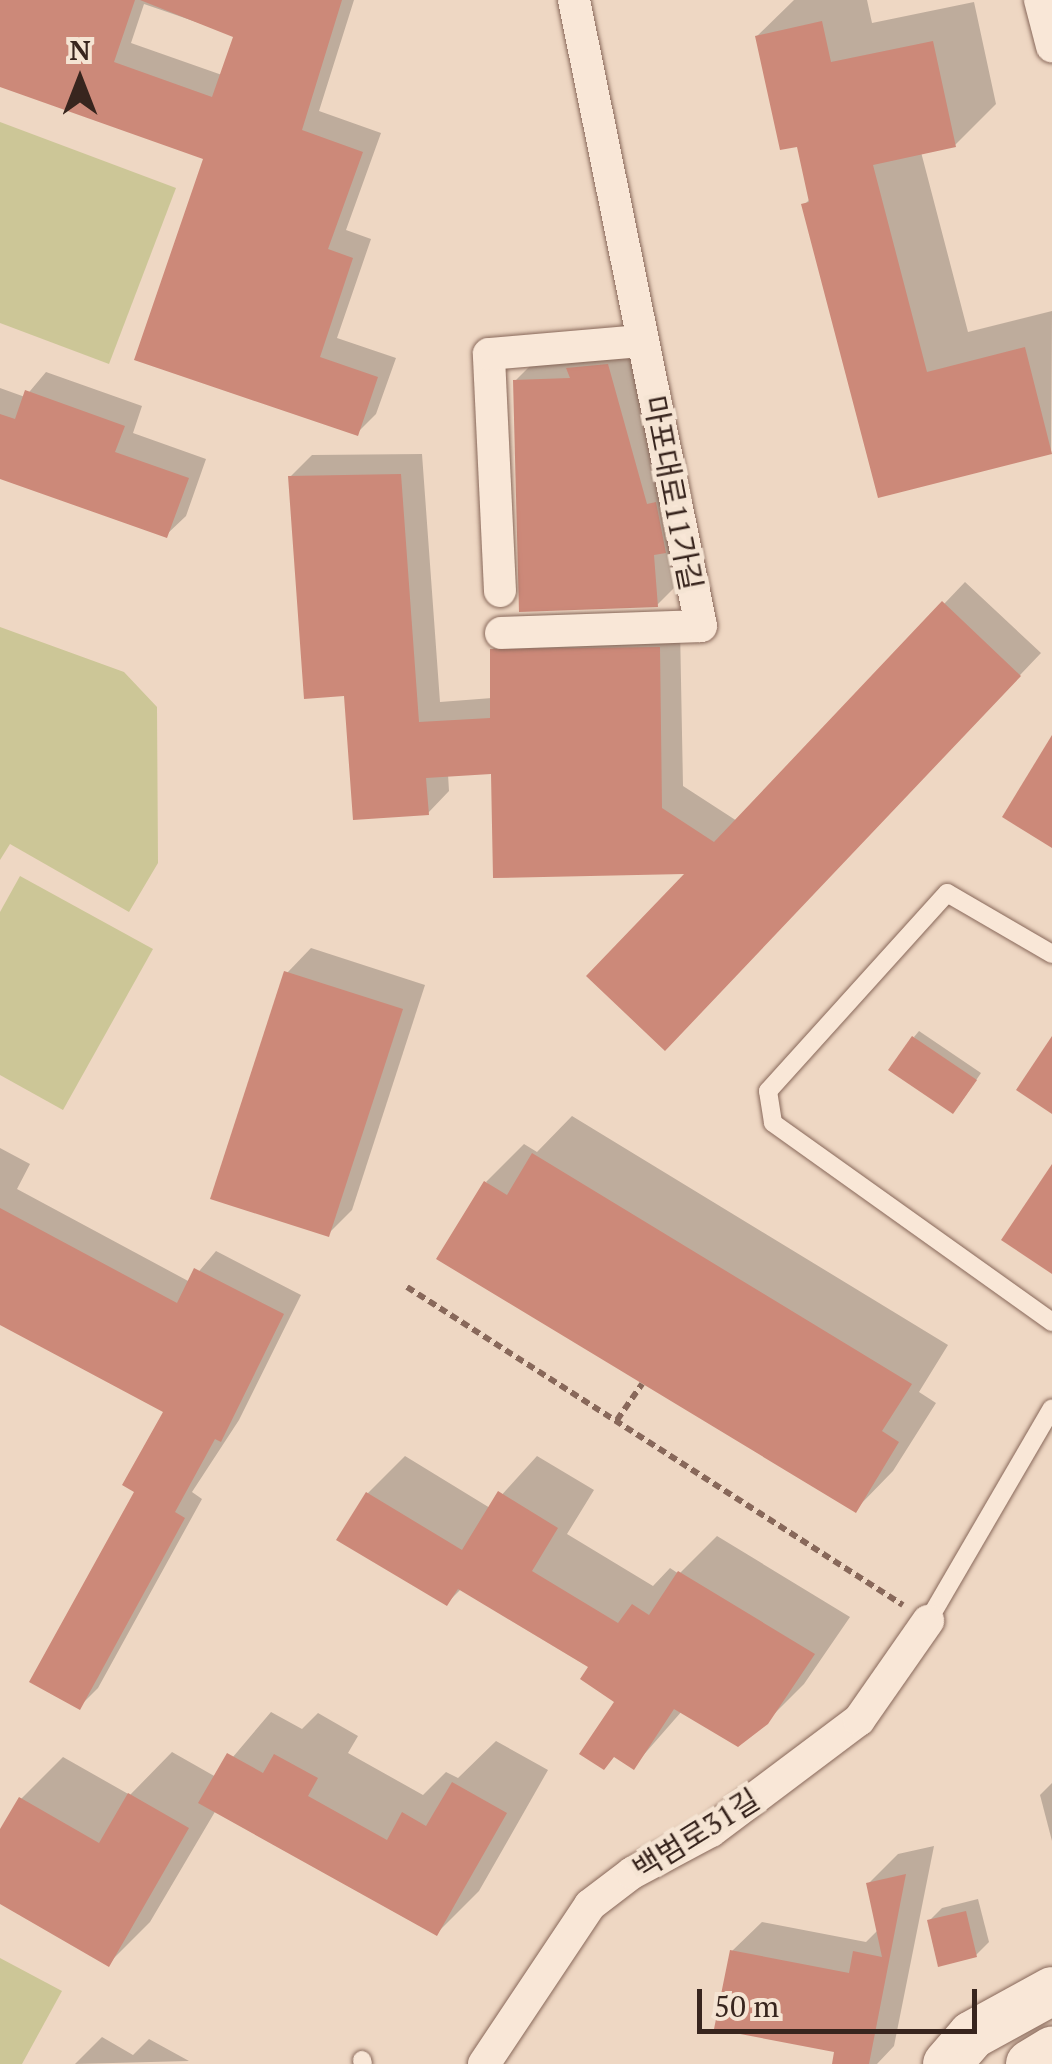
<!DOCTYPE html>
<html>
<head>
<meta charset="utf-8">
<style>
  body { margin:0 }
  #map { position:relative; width:1052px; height:2064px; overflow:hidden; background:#eed7c3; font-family:"PT Serif","Noto Sans KR",serif }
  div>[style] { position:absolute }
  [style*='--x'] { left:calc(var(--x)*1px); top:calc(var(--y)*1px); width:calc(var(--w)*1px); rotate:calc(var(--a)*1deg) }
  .green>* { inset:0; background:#ccc697 }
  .shadow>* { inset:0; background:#0003 }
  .building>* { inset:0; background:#cc8979 }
  .path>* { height:6px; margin-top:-3px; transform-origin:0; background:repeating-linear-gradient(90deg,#88685a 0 8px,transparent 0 13px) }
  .roads { filter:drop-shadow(0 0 2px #88685a) drop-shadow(0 0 2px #88685a) }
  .lane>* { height:18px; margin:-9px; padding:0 9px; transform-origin:9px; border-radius:9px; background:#f9e7d7 }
  .street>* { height:32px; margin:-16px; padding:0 16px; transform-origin:16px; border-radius:16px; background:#f9e7d7 }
  .secondary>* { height:48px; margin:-24px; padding:0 24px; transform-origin:24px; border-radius:24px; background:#f9e7d7 }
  span { translate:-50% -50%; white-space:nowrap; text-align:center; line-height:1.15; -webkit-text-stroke:9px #f5e4d3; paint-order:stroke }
  .street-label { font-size:30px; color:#38251e }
  .north { position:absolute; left:30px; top:30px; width:100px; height:100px; -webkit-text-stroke:8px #f5e4d3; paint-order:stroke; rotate:0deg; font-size:28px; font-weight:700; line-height:40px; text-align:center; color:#38251e }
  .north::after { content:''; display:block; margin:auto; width:35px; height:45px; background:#38251e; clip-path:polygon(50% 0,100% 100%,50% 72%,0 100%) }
  .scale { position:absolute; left:697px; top:1989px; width:280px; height:45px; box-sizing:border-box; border:5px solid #38251e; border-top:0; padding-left:12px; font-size:30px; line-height:35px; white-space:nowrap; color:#38251e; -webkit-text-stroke:8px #f5e4d3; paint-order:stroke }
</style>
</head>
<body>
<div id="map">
  <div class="green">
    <div style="clip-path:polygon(0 122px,176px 188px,109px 364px,0 323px)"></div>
    <div style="clip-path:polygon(0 627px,124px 672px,157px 707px,158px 863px,129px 912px,10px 844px,0 860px)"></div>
    <div style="clip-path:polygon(20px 876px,153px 949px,63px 1110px,0 1075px,0 912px)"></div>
    <div style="clip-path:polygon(0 1958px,62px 1991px,22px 2064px,0 2064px)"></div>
  </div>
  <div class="shadow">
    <div style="clip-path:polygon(evenodd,0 0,354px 0,319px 111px,381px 133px,346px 230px,371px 239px,337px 338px,396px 358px,376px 414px,357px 433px,206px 157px,0 84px,0 0,144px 4px,237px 36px,222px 75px,131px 43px,144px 4px)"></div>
    <div style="clip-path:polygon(794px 0,867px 0,872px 23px,974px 2px,996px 104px,955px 145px,921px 152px,968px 332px,1052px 311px,1051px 452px,880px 495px,804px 205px,810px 199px,799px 144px,757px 36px)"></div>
    <div style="clip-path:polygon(633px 340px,682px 580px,657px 605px,515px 381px,540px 356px)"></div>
    <div style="clip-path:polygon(46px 372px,142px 406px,133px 433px,206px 459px,186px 516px,166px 535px,0 476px,0 388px,25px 397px)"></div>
    <div style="clip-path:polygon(422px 454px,440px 702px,492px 698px,492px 650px,514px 628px,680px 627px,683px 786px,737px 821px,965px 582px,1041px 653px,687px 1026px,690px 871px,493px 772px,448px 774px,449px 791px,428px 813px,346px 694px,290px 477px,312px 455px)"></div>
    <div style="clip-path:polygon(311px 948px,425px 985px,352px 1210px,328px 1234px,287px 973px)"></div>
    <div style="clip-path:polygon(919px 1031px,981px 1073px,959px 1105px,914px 1037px)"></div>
    <div style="clip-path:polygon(572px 1116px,948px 1345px,919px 1392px,936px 1403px,893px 1471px,855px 1510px,486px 1182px,524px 1144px,537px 1152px)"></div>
    <div style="clip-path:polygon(0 1148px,30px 1164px,17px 1189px,190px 1282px,216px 1251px,301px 1295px,239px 1420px,192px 1492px,202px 1499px,98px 1688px,79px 1707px,137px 1490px,167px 1411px,0 1322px)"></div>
    <div style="clip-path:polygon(405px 1456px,490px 1508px,537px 1456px,594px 1490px,567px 1534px,653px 1586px,670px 1568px,679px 1574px,717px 1536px,850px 1617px,804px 1684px,766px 1722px,682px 1711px,633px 1767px,618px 1701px,592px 1666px,462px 1588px,447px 1603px,340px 1539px,368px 1493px)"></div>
    <div style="clip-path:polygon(271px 1712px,302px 1729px,318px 1713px,358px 1736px,348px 1753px,423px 1795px,446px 1772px,458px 1778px,496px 1741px,548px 1770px,479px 1891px,437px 1933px,216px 1810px,150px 1922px,108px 1964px,0 1901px,0 1834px,21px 1799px,63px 1757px,130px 1795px,172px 1752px,216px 1777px)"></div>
    <div style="clip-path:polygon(1052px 1783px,1052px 1841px,1040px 1795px)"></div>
    <div style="clip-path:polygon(934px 1846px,894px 2046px,877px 2064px,834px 2064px,837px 2050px,732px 1951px,762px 1922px,866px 1942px,879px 1929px,869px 1883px,898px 1854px)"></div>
    <div style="clip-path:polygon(978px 1899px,989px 1942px,976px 1955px,929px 1921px,942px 1908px)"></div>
    <div style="clip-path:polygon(102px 2037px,133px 2055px,149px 2039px,189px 2061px,75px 2064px)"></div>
  </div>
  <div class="building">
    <div style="clip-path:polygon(0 0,135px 0,114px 62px,212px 97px,233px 37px,140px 0,342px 0,302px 130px,363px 152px,328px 249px,353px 258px,320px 357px,378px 377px,358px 436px,134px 360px,203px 159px,0 87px)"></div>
    <div style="clip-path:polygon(822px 21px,831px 62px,933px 41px,956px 147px,873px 165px,927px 372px,1025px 347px,1052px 454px,878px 498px,801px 204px,809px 202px,797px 147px,780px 150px,755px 36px)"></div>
    <div style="clip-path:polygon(608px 364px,647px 504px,656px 502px,666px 553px,654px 555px,658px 607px,519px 612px,513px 380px,570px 378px,566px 368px)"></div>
    <div style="clip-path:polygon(25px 390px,125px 426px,115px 452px,189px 478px,167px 538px,0 479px,0 414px,15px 419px)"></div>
    <div style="clip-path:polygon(401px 474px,419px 722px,490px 718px,490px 649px,660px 647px,662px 808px,714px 842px,942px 601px,1021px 676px,665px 1051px,586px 976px,684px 874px,493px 878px,491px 774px,426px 778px,429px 815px,353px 820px,344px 696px,304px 699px,288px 476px)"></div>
    <div style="clip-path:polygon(1052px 735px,1052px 848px,1002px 817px)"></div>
    <div style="clip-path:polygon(284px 971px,403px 1009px,329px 1237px,210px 1199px)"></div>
    <div style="clip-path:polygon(912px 1036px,977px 1080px,953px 1114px,888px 1070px)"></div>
    <div style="clip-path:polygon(1052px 1036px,1052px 1114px,1016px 1090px)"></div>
    <div style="clip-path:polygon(532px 1153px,912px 1384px,882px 1431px,899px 1442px,856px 1513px,436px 1259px,484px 1181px,507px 1195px)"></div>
    <div style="clip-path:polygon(1052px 1164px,1052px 1274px,1001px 1240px)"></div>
    <div style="clip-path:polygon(0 1208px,177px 1303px,194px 1268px,284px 1314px,221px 1442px,215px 1439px,175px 1512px,185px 1518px,80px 1710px,29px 1682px,134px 1492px,122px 1485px,163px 1412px,0 1325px)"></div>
    <div style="clip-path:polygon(498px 1491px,558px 1528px,532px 1571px,618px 1623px,632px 1604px,649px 1615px,678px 1571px,815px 1654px,768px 1724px,738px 1747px,674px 1709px,634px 1770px,614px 1757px,604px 1770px,579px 1754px,614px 1702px,580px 1679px,588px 1667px,458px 1589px,447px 1606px,336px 1540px,366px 1492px,462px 1550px)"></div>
    <div style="clip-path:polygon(227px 1753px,263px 1773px,274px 1754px,318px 1778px,308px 1796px,387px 1840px,402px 1812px,426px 1826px,452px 1782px,507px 1813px,437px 1936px,198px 1803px)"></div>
    <div style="clip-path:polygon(128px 1793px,189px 1828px,109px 1967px,0 1904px,0 1829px,19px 1797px,99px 1843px)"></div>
    <div style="clip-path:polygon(906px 1874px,869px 2064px,832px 2064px,834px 2052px,714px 2029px,730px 1950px,849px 1973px,853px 1951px,882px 1957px,866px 1883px)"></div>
    <div style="clip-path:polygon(966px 1911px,977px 1957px,938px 1967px,927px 1920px)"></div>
  </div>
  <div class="path">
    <div style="--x:407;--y:1287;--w:589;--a:32.67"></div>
    <div style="--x:617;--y:1420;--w:44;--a:-55.2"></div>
  </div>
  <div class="roads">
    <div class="lane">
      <div style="--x:1052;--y:954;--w:121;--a:-149.8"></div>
      <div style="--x:947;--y:893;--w:267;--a:132.1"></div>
      <div style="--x:768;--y:1091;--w:32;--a:81"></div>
      <div style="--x:773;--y:1123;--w:343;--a:35.5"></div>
      <div style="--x:928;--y:1621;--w:246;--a:-59.8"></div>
      <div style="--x:362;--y:2060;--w:4;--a:76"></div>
    </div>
    <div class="street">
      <div style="--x:1040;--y:0;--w:48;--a:75.4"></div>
      <div style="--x:500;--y:591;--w:237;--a:-92.7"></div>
      <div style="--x:489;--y:354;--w:154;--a:-4.9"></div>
      <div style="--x:501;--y:633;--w:200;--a:-2"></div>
      <div style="--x:701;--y:626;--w:639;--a:-101.47"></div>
      <div style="--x:484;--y:2064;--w:191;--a:-56.3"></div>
      <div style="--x:590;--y:1905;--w:53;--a:-37.3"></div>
      <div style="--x:632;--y:1873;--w:89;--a:-28"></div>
      <div style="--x:711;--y:1831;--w:185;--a:-36.9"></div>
      <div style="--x:859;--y:1720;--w:121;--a:-55.1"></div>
    </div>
    <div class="secondary">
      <div style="--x:947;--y:2064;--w:38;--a:-49"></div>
      <div style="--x:972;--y:2035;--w:91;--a:-28.8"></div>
      <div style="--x:1030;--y:2064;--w:26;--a:-31"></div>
    </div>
  </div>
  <div class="street-label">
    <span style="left:673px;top:493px;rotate:79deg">마포대로11가길</span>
    <span style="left:696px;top:1834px;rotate:-32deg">백범로31길</span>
  </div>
  <div class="north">N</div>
  <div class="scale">50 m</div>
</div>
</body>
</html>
